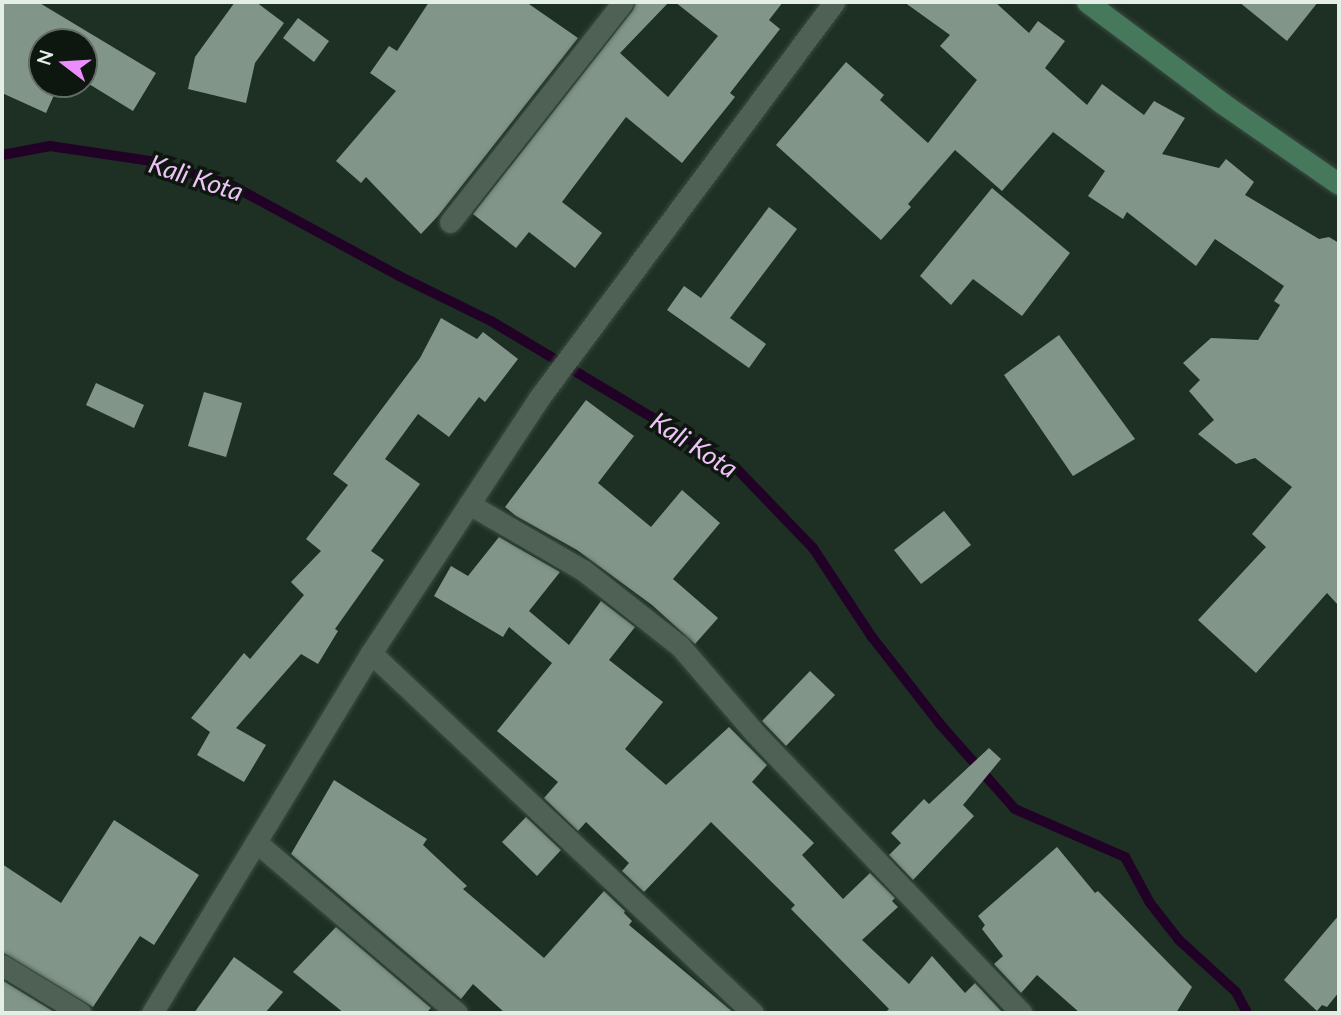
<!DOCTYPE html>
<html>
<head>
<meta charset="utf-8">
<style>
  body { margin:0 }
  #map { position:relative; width:1341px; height:1015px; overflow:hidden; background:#1e3024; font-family:Lato,sans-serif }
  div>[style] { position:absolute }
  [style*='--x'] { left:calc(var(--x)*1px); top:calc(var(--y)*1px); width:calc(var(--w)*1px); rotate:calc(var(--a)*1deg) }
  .stream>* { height:10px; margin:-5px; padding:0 5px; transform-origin:5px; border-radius:5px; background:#210226 }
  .building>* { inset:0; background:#819688 }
  .roads { filter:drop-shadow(0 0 2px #3c4b41) drop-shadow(0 0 2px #3c4b41) }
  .street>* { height:21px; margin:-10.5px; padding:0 10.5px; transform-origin:10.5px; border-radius:10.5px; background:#4e6154 }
  .secondary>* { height:21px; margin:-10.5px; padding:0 10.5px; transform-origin:10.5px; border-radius:10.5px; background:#46785c }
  span { translate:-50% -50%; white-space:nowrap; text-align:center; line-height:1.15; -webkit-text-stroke:7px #0e1610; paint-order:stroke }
  .water-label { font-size:26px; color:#f0c3f8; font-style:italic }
  .frame { position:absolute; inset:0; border:4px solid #e3eee6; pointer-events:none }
  .north { position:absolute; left:28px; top:28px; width:70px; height:70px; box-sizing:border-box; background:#0e1610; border:2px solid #636c66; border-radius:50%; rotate:287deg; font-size:19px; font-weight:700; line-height:28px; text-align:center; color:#e3eee6 }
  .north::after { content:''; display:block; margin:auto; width:24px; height:32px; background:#eb8dfb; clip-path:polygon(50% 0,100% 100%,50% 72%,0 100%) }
</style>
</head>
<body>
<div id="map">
  <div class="stream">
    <div style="--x:2;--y:155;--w:49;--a:-10.6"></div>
    <div style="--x:50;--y:146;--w:101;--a:8.5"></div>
    <div style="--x:150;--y:161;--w:84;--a:16.5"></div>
    <div style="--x:231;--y:185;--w:191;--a:28.4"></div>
    <div style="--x:399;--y:276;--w:102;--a:26.1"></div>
    <div style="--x:491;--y:321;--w:284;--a:30.9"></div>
    <div style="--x:735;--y:467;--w:112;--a:46.1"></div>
    <div style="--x:813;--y:548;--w:107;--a:56.5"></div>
    <div style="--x:872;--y:637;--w:110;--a:52"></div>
    <div style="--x:940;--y:724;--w:113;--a:48.6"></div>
    <div style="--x:1015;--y:809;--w:120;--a:23.6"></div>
    <div style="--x:1125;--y:857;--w:52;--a:61.5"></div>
    <div style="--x:1150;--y:903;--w:47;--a:51.9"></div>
    <div style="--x:1179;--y:940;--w:77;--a:42.4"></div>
    <div style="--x:1236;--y:992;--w:24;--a:62"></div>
  </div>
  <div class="building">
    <div style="clip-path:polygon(2px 2px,38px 2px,156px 73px,133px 111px,84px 81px,84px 42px,42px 42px,42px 84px,59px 84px,46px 113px,2px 93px)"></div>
    <div style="clip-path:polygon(235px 2px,256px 2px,284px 23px,255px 63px,246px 103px,188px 89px,195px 57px)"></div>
    <div style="clip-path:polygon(429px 2px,526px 2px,578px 38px,438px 216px,421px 234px,366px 177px,361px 183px,336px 161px,396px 91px,370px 73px,389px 46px,397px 51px)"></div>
    <div style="clip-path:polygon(636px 2px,669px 2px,620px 53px,668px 97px,718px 36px,675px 2px,783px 2px,769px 20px,780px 29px,730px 93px,735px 97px,682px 163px,626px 117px,562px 202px,602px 233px,575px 268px,529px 232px,516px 248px,473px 214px,633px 10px)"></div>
    <div style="clip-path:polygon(904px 2px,995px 2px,1029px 33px,1038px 21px,1065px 41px,1045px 68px,1087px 105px,1102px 84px,1144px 115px,1154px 101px,1185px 118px,1162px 154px,1219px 168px,1226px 159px,1254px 182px,1245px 195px,1319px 239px,1329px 237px,1339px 243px,1339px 606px,1327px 593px,1256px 673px,1198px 620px,1266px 547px,1252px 534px,1292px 487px,1255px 458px,1236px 464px,1198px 434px,1214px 420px,1189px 391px,1200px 380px,1183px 363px,1211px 338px,1258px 340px,1280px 305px,1274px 301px,1284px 286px,1215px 239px,1196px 266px,1127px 212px,1123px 219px,1088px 196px,1105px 171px,1053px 132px,1002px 191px,955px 150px,908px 204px,911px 207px,881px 240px,776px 145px,846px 62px,884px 95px,880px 100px,928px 143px,977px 80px,940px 46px,950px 35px)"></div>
    <div style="clip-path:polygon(1239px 2px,1318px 2px,1287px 41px)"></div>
    <div style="clip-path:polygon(298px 18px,329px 41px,314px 62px,283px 38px)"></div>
    <div style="clip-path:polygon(992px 188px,1070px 253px,1022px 316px,973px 279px,951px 305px,920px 276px)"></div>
    <div style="clip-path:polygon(769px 207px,797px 229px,730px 318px,766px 344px,749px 368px,667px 310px,684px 286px,701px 298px)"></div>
    <div style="clip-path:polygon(441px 318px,477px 339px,483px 332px,518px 359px,485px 402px,479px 397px,449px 437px,418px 414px,385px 459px,420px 484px,371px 551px,384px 560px,335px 629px,338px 631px,318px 664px,301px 654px,236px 728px,266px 745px,244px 782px,197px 755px,210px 732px,191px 718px,244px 653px,250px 659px,304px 595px,291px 582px,321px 551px,306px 539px,348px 485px,333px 474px,420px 358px)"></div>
    <div style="clip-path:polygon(1059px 335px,1135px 439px,1073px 476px,1004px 375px)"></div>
    <div style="clip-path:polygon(96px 383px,144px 405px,134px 428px,86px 405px)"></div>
    <div style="clip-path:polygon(204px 392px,242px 403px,226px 457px,188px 446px)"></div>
    <div style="clip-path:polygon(586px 400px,634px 436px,598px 483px,651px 527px,682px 490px,720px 523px,673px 579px,718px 618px,695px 644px,652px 605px,577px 550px,516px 516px,505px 507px)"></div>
    <div style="clip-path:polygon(944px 511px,971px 545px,921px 584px,894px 550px)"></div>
    <div style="clip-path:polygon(499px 537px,560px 572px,529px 611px,569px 645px,601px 601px,635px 627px,609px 660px,663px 702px,625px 749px,666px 785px,729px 727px,767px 765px,752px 782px,814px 843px,802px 855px,843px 899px,870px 873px,895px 898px,892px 901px,898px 907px,862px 940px,909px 984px,932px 956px,965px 993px,975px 983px,1003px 1013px,885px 1013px,889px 1009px,791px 909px,795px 905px,711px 822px,644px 892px,622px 871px,629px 863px,586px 822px,578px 831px,544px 798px,558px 782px,497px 731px,552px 663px,509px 627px,503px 637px,434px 596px,451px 566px,468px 576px)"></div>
    <div style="clip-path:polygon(810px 671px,835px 695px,786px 746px,762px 721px)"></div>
    <div style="clip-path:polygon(989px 748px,1001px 759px,963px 805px,974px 816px,913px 880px,889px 855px,901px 843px,891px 833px,924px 799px,929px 804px)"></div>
    <div style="clip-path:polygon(334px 780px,427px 839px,423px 845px,467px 886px,463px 889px,544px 958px,604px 891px,625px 911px,624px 913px,632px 921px,629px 925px,734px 1013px,505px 1013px,473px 984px,461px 999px,291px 854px)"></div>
    <div style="clip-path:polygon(526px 817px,561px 850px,537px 876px,502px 842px)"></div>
    <div style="clip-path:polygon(114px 820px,199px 875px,154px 945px,140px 936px,93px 1007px,2px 952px,2px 864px,61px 903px)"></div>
    <div style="clip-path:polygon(1057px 847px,1095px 893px,1098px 891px,1192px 987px,1176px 1013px,1080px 1013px,1037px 975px,1021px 993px,994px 964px,1003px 956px,982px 929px,985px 925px,978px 916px)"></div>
    <div style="clip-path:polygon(1339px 915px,1339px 992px,1327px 1007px,1322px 1005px,1317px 1011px,1284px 980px)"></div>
    <div style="clip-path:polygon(336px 927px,431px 1008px,426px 1013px,344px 1013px,293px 972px)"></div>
    <div style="clip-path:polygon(234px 957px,283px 992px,265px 1013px,194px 1013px)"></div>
    <div style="clip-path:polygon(2px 980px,56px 1013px,2px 1013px)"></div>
  </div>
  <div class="roads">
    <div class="street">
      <div style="--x:450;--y:222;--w:280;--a:-51.8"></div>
      <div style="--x:469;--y:504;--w:132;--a:30.1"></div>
      <div style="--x:583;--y:570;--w:123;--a:38.1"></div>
      <div style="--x:680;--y:646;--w:113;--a:49.3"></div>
      <div style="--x:754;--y:732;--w:388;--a:46.4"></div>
      <div style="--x:371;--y:653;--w:525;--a:43.3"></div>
      <div style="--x:256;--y:842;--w:264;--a:40.4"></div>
      <div style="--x:2;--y:965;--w:92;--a:31.3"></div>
      <div style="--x:152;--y:1013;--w:421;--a:-58.7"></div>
      <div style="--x:371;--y:653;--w:305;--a:-56.6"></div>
      <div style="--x:539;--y:398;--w:494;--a:-53.3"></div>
    </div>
    <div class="secondary">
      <div style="--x:1087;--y:2;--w:169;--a:36.8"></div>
      <div style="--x:1222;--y:103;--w:142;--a:34.7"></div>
    </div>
  </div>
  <div class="water-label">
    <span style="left:196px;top:178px;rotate:18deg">Kali Kota</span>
    <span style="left:694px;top:445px;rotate:33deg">Kali Kota</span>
  </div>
  <div class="frame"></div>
  <div class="north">N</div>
</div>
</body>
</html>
